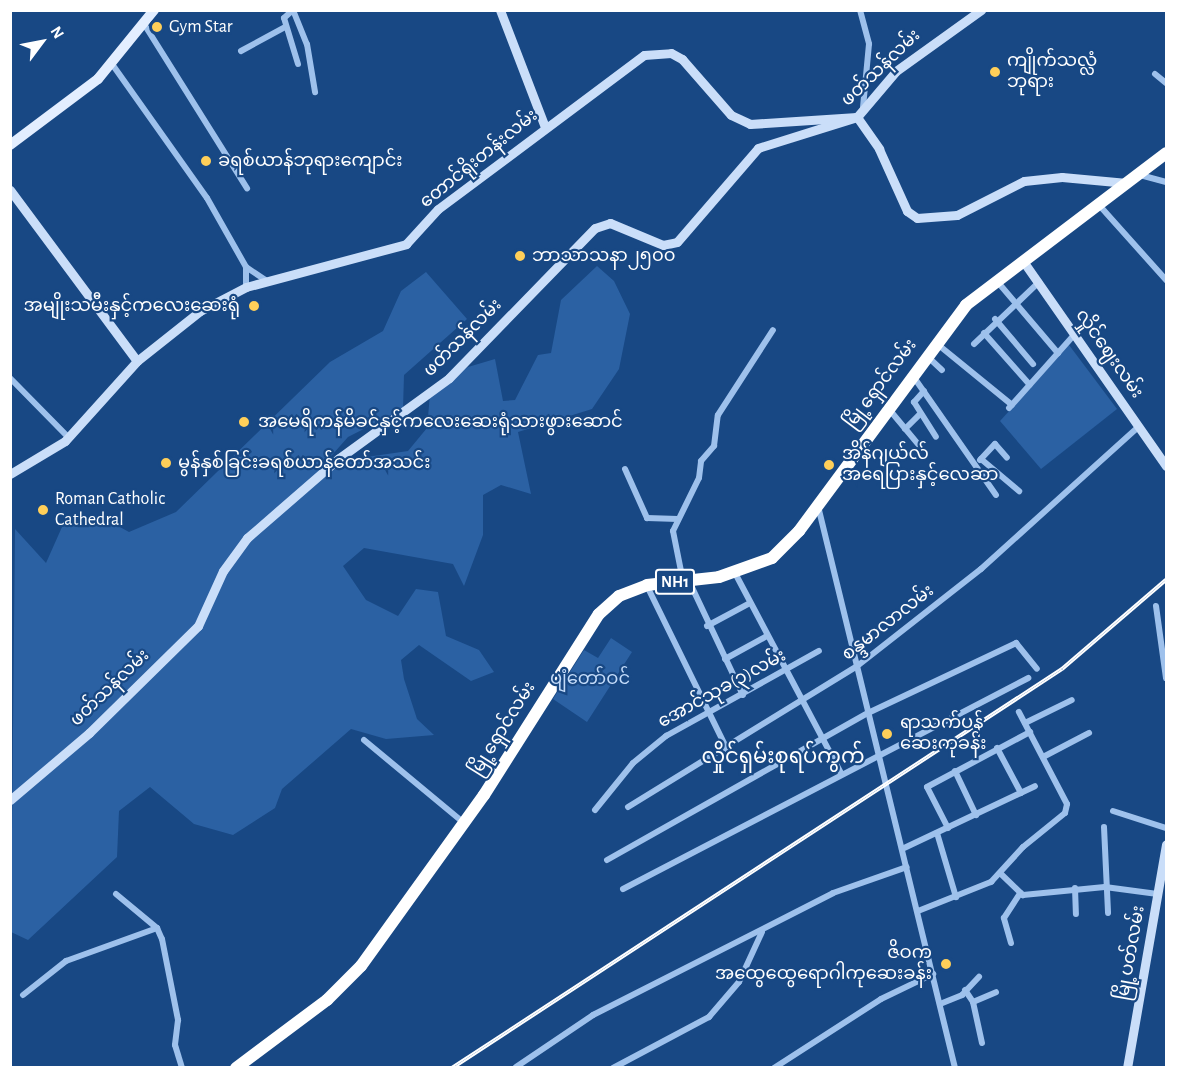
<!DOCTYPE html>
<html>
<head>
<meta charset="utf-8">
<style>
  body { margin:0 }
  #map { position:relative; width:1177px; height:1078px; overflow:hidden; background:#184884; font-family:"Alegreya Sans","Noto Sans Myanmar",sans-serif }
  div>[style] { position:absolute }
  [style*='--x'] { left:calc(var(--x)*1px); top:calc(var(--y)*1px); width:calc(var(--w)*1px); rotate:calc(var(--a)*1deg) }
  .green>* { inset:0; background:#2b61a3 }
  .street>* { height:6px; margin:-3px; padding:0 3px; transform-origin:3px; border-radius:3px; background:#9ec1ec }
  .secondary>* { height:9px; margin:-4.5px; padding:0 4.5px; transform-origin:4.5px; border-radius:4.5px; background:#cadef9 }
  .primary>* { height:10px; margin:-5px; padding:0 5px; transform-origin:5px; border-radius:5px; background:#e3eeff }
  .highway>* { height:12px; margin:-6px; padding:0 6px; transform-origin:6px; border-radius:6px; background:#fff }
  .rail>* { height:4px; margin-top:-2px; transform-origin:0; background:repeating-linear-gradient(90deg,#184884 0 4.5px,#fff 0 9px); box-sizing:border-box; border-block:2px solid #fff }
  .dots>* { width:16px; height:16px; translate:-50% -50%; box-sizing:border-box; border:3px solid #184884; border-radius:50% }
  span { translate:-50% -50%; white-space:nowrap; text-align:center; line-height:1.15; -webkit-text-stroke:4.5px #184884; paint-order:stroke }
  .shield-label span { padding:2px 4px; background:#184884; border:2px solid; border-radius:4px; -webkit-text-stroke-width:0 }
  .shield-label { font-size:16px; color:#fff; font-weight:700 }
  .poi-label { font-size:18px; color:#fff }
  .left { translate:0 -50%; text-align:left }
  .right { translate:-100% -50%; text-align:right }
  .street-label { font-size:18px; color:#fff }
  .park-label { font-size:18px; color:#c3dbf9 }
  .quarter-label { font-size:21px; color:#fff }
  .frame { position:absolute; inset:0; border:12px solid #fff; pointer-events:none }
  .north { position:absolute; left:12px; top:12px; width:60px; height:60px; -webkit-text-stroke:4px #184884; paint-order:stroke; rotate:58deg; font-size:16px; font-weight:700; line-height:24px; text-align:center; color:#fff }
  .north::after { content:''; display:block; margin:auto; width:21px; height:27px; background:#fff; clip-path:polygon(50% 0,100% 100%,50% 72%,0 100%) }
</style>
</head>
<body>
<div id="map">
  <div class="green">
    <div style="clip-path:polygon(597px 266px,614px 281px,630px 314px,619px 369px,592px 409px,518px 432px,531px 494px,501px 485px,483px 495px,483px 535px,464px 586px,453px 564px,364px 548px,343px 566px,366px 600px,398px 616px,416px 589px,438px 592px,446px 636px,479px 650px,494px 672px,471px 681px,419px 645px,401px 660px,404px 679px,417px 719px,434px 735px,386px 739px,351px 729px,282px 789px,275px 808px,233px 835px,194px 824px,150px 787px,119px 811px,117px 857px,28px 940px,11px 932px,15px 529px,46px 563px,62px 527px,98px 515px,129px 532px,176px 512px,330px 362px,383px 331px,401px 291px,426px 272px,467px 319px,404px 375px,403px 409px,348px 437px,325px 463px,408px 451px,427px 428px,430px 394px,468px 367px,495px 359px,503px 401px,515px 400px,538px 355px,551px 353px,561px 300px)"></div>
    <div style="clip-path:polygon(1069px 345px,1117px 409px,1041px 469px,1000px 421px)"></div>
    <div style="clip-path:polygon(611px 638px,632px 652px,587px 722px,553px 699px,584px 650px,598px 658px)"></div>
  </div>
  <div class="street">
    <div style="--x:860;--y:10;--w:35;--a:75"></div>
    <div style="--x:869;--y:44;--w:64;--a:95.4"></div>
    <div style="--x:144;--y:24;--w:194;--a:57.9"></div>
    <div style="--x:241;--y:51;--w:50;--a:-28.6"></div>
    <div style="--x:112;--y:64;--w:164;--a:54.7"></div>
    <div style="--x:207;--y:198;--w:79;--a:60.5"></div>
    <div style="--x:246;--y:267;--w:27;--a:34"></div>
    <div style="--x:298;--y:64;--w:48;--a:-106.9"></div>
    <div style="--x:284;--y:18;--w:12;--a:-42"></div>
    <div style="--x:293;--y:10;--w:37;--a:68"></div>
    <div style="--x:307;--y:44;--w:49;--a:80.5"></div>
    <div style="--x:1155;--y:74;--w:14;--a:39"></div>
    <div style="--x:1140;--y:175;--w:27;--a:15"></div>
    <div style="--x:1099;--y:205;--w:101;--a:48.2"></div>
    <div style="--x:246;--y:267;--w:20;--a:90"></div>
    <div style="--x:996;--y:280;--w:96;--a:49.7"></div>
    <div style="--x:995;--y:319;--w:59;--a:49.8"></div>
    <div style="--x:984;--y:333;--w:69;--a:48.5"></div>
    <div style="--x:936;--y:343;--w:98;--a:39.2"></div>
    <div style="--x:974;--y:344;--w:90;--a:-43.6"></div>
    <div style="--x:928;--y:357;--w:19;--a:43"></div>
    <div style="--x:913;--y:376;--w:145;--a:55.1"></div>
    <div style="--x:10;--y:378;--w:83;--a:45.5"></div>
    <div style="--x:924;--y:391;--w:15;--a:132"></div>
    <div style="--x:914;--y:402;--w:41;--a:57.8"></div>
    <div style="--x:888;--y:408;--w:47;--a:50.2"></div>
    <div style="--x:1009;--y:408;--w:99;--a:-48.3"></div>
    <div style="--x:905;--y:429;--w:20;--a:-45"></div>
    <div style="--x:981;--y:459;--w:50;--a:40.1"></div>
    <div style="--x:980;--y:460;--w:22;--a:-47"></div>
    <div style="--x:995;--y:444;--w:18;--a:49"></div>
    <div style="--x:625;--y:469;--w:54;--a:65.8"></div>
    <div style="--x:647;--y:518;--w:31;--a:2"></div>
    <div style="--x:818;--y:506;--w:578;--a:76.3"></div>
    <div style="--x:735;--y:573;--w:226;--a:62.1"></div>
    <div style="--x:683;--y:581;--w:51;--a:-101.3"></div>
    <div style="--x:673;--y:531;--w:59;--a:-63.9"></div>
    <div style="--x:699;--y:478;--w:17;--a:-83"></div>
    <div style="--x:701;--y:461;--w:20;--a:-49"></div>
    <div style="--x:714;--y:446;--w:31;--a:-83"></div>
    <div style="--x:718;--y:415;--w:101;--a:-57.1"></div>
    <div style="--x:689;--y:581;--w:126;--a:64.7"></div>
    <div style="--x:647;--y:586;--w:182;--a:63.9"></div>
    <div style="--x:1156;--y:606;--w:73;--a:82.1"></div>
    <div style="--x:707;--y:626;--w:49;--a:-28.1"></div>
    <div style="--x:725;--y:659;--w:48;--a:-28.7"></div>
    <div style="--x:1025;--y:723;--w:52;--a:-26.1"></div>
    <div style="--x:364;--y:740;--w:130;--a:39.7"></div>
    <div style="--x:997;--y:748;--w:51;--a:61.9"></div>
    <div style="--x:1043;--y:757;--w:52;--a:-27.6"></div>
    <div style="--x:955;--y:771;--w:49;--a:64.5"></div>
    <div style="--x:628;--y:807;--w:268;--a:-31.6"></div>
    <div style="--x:856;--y:667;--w:159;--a:-38.1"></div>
    <div style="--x:981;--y:569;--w:213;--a:-42.1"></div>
    <div style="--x:595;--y:810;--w:60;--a:-51"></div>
    <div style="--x:633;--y:763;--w:43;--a:-39.3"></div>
    <div style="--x:666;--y:736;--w:175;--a:-29.1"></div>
    <div style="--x:1113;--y:811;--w:56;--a:17.8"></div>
    <div style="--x:1104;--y:827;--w:86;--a:87.3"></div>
    <div style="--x:948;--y:828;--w:46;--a:-117.1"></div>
    <div style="--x:927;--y:787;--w:117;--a:-28.1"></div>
    <div style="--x:937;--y:833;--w:67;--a:73.5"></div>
    <div style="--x:902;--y:849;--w:147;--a:-25.3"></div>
    <div style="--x:607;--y:860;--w:300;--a:-29.4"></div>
    <div style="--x:868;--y:713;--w:164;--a:-25.3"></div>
    <div style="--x:1016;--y:643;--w:33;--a:51"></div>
    <div style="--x:1000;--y:873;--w:32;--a:44"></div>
    <div style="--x:1023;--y:895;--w:82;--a:-5.6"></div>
    <div style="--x:1105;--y:887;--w:53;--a:7.5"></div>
    <div style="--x:1075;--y:888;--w:26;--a:88"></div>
    <div style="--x:623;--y:889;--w:457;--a:-27.5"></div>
    <div style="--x:116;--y:894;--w:53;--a:39.7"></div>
    <div style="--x:157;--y:928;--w:12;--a:66"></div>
    <div style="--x:162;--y:939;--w:83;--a:78.8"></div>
    <div style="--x:178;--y:1020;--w:25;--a:97"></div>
    <div style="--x:175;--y:1045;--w:24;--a:73"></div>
    <div style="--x:918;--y:911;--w:79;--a:-21.7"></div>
    <div style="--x:991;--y:882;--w:47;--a:-47.6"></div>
    <div style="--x:1023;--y:847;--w:54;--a:-39"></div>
    <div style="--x:1065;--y:813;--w:9;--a:-77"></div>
    <div style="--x:1067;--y:804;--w:104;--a:-117.6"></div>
    <div style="--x:1011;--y:943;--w:26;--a:-106"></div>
    <div style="--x:1004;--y:918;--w:30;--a:-57"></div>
    <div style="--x:965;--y:990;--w:14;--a:56"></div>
    <div style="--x:973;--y:1002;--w:25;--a:-23"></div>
    <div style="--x:23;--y:995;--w:55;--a:-38.3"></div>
    <div style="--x:66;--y:961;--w:97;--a:-19.9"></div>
    <div style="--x:973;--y:1002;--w:42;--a:77.6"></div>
    <div style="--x:940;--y:1004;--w:24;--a:-22"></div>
    <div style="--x:962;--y:995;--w:25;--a:-47"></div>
    <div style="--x:516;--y:1067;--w:93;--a:-34"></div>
    <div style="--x:593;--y:1015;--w:269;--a:-26.9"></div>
    <div style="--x:833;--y:893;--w:78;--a:-19.4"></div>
    <div style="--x:613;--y:1068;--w:109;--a:-28"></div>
    <div style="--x:709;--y:1017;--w:46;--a:-49.4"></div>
    <div style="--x:739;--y:982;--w:55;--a:-65.3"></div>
    <div style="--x:774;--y:1068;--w:127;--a:-32.8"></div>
    <div style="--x:881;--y:999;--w:58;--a:-25.7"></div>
  </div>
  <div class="secondary">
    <div style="--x:500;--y:10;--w:125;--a:69"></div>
    <div style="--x:10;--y:190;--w:213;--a:53.4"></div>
    <div style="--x:1023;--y:261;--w:250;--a:55.1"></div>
    <div style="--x:10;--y:474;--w:64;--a:-31"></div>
    <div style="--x:65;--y:441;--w:108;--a:-48"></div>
    <div style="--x:137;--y:361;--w:80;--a:-38.4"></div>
    <div style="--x:200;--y:311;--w:52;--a:-27.6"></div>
    <div style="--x:246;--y:287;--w:166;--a:-15"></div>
    <div style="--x:406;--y:244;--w:47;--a:-47.6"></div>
    <div style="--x:438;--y:209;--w:257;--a:-36.8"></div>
    <div style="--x:644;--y:55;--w:27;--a:-4"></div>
    <div style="--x:671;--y:53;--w:13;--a:29"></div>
    <div style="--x:682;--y:59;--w:74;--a:48.8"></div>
    <div style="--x:731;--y:115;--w:21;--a:25"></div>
    <div style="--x:750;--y:124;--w:107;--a:-3.7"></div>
    <div style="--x:857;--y:117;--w:39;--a:55"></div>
    <div style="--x:879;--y:149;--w:68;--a:65.7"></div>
    <div style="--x:907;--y:211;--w:12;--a:35"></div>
    <div style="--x:917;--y:218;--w:40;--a:-4.3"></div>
    <div style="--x:957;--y:215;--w:75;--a:-26.9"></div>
    <div style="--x:1024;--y:181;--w:38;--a:-6"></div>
    <div style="--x:1062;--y:177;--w:65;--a:5.3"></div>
    <div style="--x:10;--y:800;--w:104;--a:-40.3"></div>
    <div style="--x:89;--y:733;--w:153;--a:-44.5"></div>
    <div style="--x:198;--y:626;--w:60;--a:-65.6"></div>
    <div style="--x:223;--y:571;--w:41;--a:-54"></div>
    <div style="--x:247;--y:538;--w:121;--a:-41"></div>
    <div style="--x:338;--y:459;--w:137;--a:-36.1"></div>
    <div style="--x:449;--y:378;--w:209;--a:-45.8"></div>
    <div style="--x:595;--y:228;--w:16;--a:-18"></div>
    <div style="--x:610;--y:223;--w:57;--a:22.5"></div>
    <div style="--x:663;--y:245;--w:14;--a:-12"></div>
    <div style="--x:677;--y:242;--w:124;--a:-49.2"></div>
    <div style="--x:758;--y:148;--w:104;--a:-17.4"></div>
    <div style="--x:857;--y:117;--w:60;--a:-49.7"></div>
    <div style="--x:896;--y:71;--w:105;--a:-35.7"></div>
    <div style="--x:1127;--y:1068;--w:227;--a:-80.1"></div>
  </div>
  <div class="primary">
    <div style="--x:10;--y:145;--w:110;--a:-36.9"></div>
    <div style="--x:98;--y:79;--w:89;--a:-50.9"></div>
  </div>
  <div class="highway">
    <div style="--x:236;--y:1068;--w:114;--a:-36.8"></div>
    <div style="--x:327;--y:1000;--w:48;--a:-45"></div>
    <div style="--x:361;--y:966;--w:211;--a:-54.3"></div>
    <div style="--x:484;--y:795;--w:214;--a:-57.6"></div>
    <div style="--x:599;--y:614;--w:27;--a:-42"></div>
    <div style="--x:619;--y:596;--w:30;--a:-21"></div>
    <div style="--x:647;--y:585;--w:72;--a:-6.3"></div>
    <div style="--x:719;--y:577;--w:56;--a:-19.7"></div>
    <div style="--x:772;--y:558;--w:38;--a:-45"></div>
    <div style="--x:799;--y:531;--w:281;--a:-53.5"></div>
    <div style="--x:966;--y:305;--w:251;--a:-37.2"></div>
  </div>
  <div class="rail">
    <div style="--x:452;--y:1068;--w:729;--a:-33.19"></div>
    <div style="--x:1062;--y:669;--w:137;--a:-40.6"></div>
  </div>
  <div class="dots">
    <div style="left:157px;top:27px;background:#ffcf59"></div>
    <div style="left:995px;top:72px;background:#ffcf59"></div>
    <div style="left:206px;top:161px;background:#ffcf59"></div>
    <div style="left:520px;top:256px;background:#ffcf59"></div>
    <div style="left:254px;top:306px;background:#ffcf59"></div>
    <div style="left:244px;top:422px;background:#ffcf59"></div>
    <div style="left:166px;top:463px;background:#ffcf59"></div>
    <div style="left:829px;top:465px;background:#ffcf59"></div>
    <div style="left:43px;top:510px;background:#ffcf59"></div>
    <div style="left:887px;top:734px;background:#ffcf59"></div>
    <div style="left:946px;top:964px;background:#ffcf59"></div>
  </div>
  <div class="shield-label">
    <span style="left:675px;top:582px">NH1</span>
  </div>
  <div class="poi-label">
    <span class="left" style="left:169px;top:27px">Gym Star</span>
    <span class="left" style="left:1007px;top:72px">ကျိုက်သလ္လံ<br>ဘုရား</span>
    <span class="left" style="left:218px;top:161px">ခရစ်ယာန်ဘုရားကျောင်း</span>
    <span class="left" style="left:532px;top:256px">ဘာသာသနာ၂၅၀၀</span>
    <span class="right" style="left:240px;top:306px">အမျိုးသမီးနှင့်ကလေးဆေးရုံ</span>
    <span class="left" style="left:258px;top:422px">အမေရိကန်မိခင်နှင့်ကလေးဆေးရုံသားဖွားဆောင်</span>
    <span class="left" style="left:842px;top:465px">အိန်ဂျယ်လ်<br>အရေပြားနှင့်လေဆာ</span>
    <span class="left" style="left:178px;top:463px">မွန်နှစ်ခြင်းခရစ်ယာန်တော်အသင်း</span>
    <span class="left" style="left:55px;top:510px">Roman Catholic<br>Cathedral</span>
    <span class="left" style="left:900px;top:734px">ရာသက်ပန်<br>ဆေးကုခန်း</span>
    <span class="right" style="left:932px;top:964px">ဇိဝက<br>အထွေထွေရောဂါကုဆေးခန်း</span>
  </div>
  <div class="street-label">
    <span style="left:881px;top:68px;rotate:-44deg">ဖတ်သန်လမ်း</span>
    <span style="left:479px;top:159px;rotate:-39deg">တောင်ရိုးတန်းလမ်း</span>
    <span style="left:463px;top:338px;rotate:-45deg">ဖတ်သန်လမ်း</span>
    <span style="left:1109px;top:354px;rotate:55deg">လှိုင်ဈေးလမ်း</span>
    <span style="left:881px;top:384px;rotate:-53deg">မြို့ရှောင်လမ်း</span>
    <span style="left:888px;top:623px;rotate:-38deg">စန္ဒမာလာလမ်း</span>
    <span style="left:110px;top:688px;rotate:-44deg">ဖတ်သန်လမ်း</span>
    <span style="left:722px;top:689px;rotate:-29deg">အောင်သုခ(၃)လမ်း</span>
    <span style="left:503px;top:729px;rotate:-58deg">မြို့ရှောင်လမ်း</span>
    <span style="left:1131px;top:953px;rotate:-80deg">မြို့ပတ်လမ်း</span>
  </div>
  <div class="park-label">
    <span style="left:590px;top:679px">ပျံတော်ဝင်</span>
  </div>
  <div class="quarter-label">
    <span style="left:783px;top:757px">လှိုင်ရှမ်းစုရပ်ကွက်</span>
  </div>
  <div class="frame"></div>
  <div class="north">N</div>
</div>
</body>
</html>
